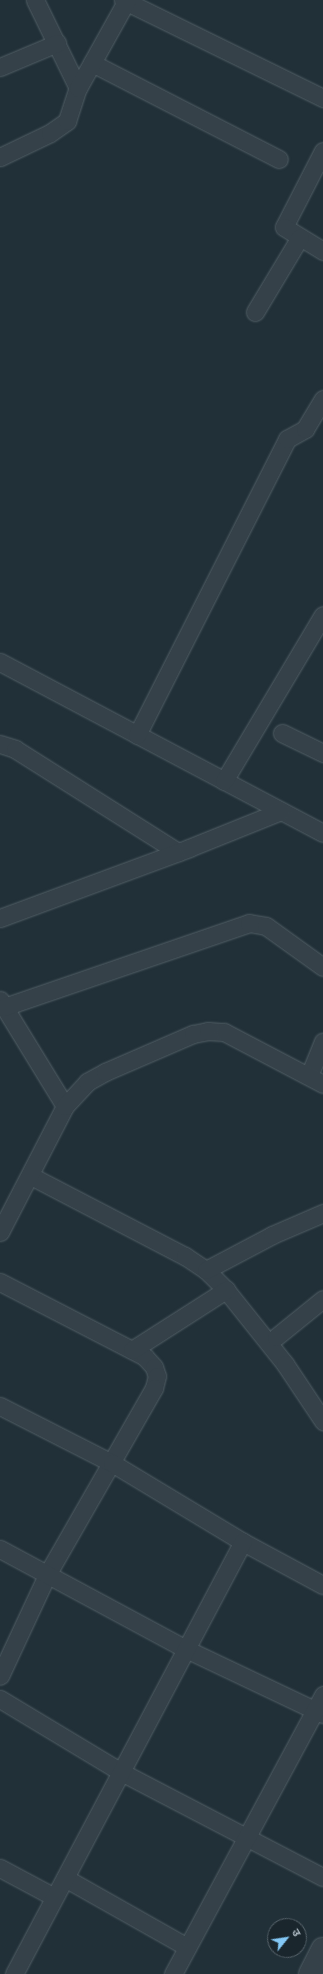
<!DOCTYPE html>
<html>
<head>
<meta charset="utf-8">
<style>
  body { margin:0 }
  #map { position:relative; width:323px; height:1974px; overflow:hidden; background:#213038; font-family:Arial,"Noto Sans Devanagari",sans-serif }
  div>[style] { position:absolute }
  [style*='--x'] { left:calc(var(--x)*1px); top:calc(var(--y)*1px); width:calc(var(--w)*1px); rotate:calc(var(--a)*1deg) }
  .roads { filter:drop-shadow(0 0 1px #525f66) drop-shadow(0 0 1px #525f66) }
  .minor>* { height:17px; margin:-8.5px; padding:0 8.5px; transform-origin:8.5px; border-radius:8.5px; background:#354149 }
  .tertiary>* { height:22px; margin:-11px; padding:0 11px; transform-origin:11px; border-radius:11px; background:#354149 }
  span { translate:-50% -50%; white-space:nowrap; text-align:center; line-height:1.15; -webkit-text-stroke:3px #1a262d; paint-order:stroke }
  .north { position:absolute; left:267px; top:1918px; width:40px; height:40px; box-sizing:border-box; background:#1a262d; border:1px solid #56626a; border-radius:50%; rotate:60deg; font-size:11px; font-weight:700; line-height:16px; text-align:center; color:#afbcc5 }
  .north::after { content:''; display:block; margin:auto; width:14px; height:18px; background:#83c8f6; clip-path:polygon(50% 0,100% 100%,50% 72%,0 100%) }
</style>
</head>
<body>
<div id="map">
  <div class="roads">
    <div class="minor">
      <div style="--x:35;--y:0;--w:98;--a:64"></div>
      <div style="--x:123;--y:0;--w:223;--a:26.1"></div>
      <div style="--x:92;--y:63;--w:210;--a:27.2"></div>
      <div style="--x:0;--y:67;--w:62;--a:-22.8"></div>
      <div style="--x:323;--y:151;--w:85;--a:117.2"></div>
      <div style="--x:284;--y:227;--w:46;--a:31.6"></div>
      <div style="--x:0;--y:157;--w:55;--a:-25.6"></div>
      <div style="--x:50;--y:133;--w:21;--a:-35"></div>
      <div style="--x:67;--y:121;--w:35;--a:-72"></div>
      <div style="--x:78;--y:88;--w:101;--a:-60.9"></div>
      <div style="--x:255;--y:312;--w:87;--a:-59"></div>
      <div style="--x:0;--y:662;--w:365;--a:27.9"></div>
      <div style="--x:282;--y:733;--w:46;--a:26"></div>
      <div style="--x:137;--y:735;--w:332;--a:-63.1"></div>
      <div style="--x:287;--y:439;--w:21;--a:-29"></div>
      <div style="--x:305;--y:429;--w:35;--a:-59"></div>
      <div style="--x:0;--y:744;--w:16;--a:18"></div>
      <div style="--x:15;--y:749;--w:193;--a:32.3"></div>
      <div style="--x:224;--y:781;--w:193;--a:-59.2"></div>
      <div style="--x:0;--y:918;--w:202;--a:-20.3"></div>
      <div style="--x:189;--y:848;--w:99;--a:-21.9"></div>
      <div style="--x:0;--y:1000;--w:124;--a:58.5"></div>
      <div style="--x:4;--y:1007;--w:259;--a:-18.9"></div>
      <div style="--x:249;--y:923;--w:17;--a:10"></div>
      <div style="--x:266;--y:926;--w:70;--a:35.7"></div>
      <div style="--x:309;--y:1076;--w:37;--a:-68"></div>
      <div style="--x:31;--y:1176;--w:174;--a:27.5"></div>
      <div style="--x:185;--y:1256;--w:25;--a:34"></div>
      <div style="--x:206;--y:1270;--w:28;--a:45"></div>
      <div style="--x:226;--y:1290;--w:95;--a:51.4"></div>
      <div style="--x:285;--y:1364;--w:69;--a:56.3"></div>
      <div style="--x:0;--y:1232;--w:142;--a:-62.7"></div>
      <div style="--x:65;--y:1106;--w:33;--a:-47"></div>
      <div style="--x:87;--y:1082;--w:21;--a:-29"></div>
      <div style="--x:105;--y:1072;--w:96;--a:-23.4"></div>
      <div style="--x:193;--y:1034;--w:15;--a:-11"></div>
      <div style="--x:208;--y:1031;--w:16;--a:4"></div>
      <div style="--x:224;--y:1032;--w:112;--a:27.7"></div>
      <div style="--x:206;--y:1270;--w:75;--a:-27.9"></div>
      <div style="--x:272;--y:1235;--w:56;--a:-23.3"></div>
      <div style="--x:0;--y:1282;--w:163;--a:27.3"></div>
      <div style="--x:145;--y:1357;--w:13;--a:48"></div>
      <div style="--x:154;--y:1367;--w:9;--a:72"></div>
      <div style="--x:157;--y:1376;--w:12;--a:104"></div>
      <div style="--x:154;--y:1388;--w:215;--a:119.8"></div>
      <div style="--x:47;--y:1575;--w:111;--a:115"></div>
      <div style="--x:276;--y:1337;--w:60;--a:-39"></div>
      <div style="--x:132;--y:1350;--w:112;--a:-32.6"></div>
      <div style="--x:0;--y:1406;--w:126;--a:27"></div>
      <div style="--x:112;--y:1463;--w:153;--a:31.1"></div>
      <div style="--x:243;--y:1542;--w:91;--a:28.3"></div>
      <div style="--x:0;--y:1549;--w:211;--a:28.3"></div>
      <div style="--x:186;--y:1649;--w:152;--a:25.4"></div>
      <div style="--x:0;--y:1699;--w:141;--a:31.1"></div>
      <div style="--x:121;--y:1772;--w:228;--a:27.5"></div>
      <div style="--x:0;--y:1868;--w:61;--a:28.2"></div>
      <div style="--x:65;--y:1878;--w:140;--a:29.5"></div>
      <div style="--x:14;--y:1974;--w:489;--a:-62.1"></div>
      <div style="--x:173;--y:1974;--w:317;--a:-61.7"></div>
    </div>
    <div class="tertiary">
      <div style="--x:310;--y:1974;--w:28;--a:-63"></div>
    </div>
  </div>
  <div class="north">उ</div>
</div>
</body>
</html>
